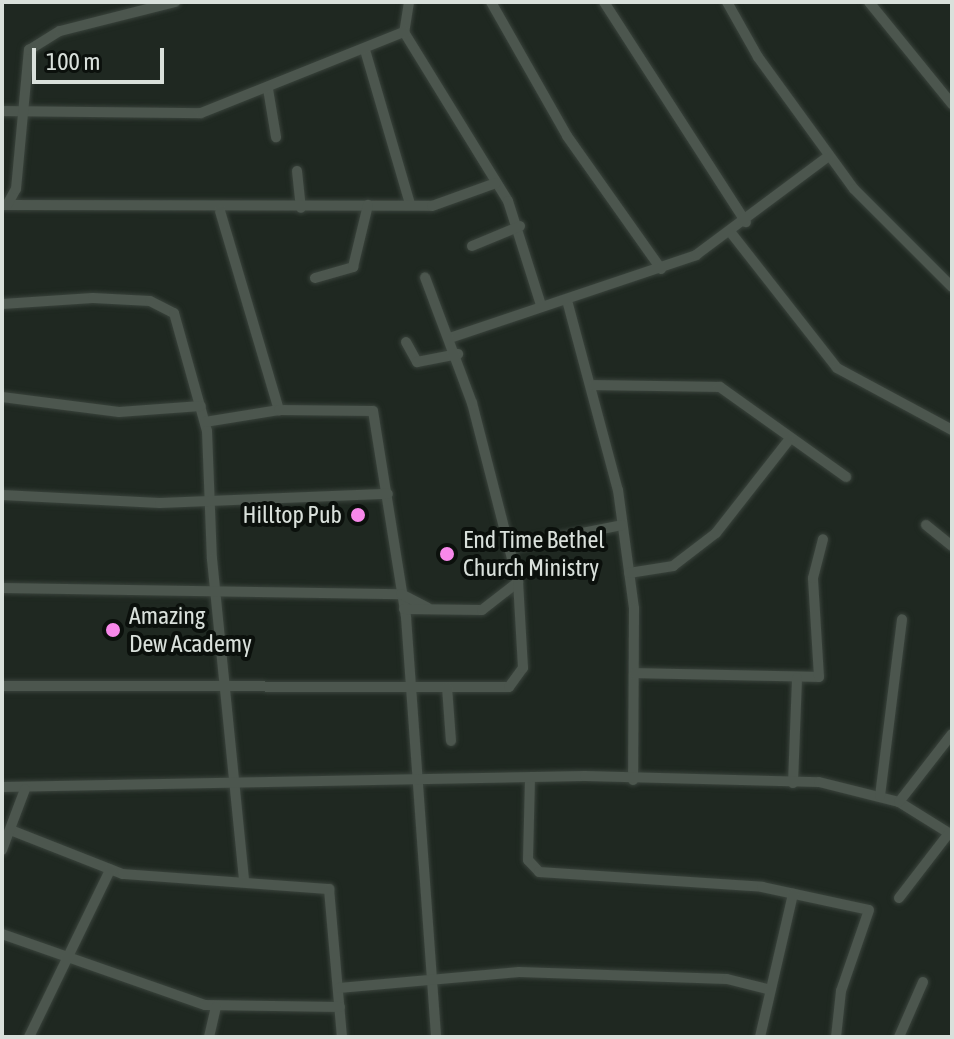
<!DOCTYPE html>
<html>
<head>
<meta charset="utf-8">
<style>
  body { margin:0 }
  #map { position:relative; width:954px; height:1039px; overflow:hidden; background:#1f2821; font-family:"Asap Condensed",sans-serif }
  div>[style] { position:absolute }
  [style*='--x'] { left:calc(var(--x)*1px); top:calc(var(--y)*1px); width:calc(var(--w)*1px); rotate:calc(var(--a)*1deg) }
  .roads { filter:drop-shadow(0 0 2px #3a433c) drop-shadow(0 0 2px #3a433c) }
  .minor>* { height:10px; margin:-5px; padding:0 5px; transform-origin:5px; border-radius:5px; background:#4c564e }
  .dots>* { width:22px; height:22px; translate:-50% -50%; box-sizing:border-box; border:4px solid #0b100c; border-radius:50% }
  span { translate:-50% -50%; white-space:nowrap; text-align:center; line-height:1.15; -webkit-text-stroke:8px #0b100c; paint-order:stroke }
  .poi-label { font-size:24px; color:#d9e0db }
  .right { translate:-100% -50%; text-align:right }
  .left { translate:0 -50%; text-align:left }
  .frame { position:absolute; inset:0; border:4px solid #d9e0db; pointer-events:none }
  .scale { position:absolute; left:32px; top:48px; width:132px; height:36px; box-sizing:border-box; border:4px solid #d9e0db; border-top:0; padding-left:10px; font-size:24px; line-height:28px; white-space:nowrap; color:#d9e0db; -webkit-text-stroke:6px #0b100c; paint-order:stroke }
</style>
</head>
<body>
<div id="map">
  <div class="roads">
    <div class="minor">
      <div style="--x:409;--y:2;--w:30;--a:99"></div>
      <div style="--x:404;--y:32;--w:198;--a:58.4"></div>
      <div style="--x:508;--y:201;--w:109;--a:72.4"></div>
      <div style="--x:491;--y:2;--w:154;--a:60.4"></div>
      <div style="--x:567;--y:136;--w:163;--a:54.7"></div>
      <div style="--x:604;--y:2;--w:262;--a:57.2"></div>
      <div style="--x:727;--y:2;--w:63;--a:60.6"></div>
      <div style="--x:758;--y:57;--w:163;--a:54"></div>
      <div style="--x:854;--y:189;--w:139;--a:45"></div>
      <div style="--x:869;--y:2;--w:132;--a:50.9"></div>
      <div style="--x:365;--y:50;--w:160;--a:73.7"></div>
      <div style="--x:268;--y:89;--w:49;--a:80.5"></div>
      <div style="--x:2;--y:111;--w:199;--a:0.6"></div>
      <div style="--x:201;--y:113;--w:219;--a:-21.8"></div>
      <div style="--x:297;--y:171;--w:37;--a:84"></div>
      <div style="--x:2;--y:205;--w:430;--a:0.1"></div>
      <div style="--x:432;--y:206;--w:68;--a:-19.8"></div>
      <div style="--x:7;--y:205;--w:18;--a:-61"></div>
      <div style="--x:16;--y:189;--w:140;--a:-84.7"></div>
      <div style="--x:29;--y:50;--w:36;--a:-32"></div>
      <div style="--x:60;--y:31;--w:119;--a:-14.2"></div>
      <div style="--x:220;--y:211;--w:208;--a:73.5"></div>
      <div style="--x:732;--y:234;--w:170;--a:51.9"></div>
      <div style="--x:837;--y:368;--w:131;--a:28.3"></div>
      <div style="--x:472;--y:246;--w:52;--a:-22.6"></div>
      <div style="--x:315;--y:278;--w:40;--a:-16"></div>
      <div style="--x:353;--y:267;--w:64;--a:-76.4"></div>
      <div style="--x:2;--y:304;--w:91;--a:-3.8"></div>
      <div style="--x:93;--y:298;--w:57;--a:3"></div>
      <div style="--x:150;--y:301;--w:27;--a:27"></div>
      <div style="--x:174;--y:313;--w:123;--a:74.4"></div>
      <div style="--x:207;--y:431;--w:128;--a:87.8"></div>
      <div style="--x:212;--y:559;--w:323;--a:84.3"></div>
      <div style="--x:568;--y:304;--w:193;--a:75"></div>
      <div style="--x:618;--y:490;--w:119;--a:82.3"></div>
      <div style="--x:634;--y:608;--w:172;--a:90.3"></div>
      <div style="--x:450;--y:338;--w:260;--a:-18.6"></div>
      <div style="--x:696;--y:255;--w:166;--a:-36.7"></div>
      <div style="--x:406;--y:342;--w:23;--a:61"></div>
      <div style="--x:417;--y:362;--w:42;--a:-11"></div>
      <div style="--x:594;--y:385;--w:126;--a:0.9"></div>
      <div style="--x:720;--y:387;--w:155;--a:35.5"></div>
      <div style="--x:2;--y:397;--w:118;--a:7.3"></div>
      <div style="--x:119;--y:412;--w:82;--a:-4.2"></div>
      <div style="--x:205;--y:422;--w:75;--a:-9.2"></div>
      <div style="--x:279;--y:410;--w:94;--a:0.6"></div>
      <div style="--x:373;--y:411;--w:209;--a:80.9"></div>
      <div style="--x:406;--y:617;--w:421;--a:85.9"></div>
      <div style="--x:2;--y:495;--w:158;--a:2.9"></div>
      <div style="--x:160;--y:503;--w:228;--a:-2.3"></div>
      <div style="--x:926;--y:525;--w:33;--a:39"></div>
      <div style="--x:511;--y:547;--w:113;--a:-11.2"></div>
      <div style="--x:629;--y:573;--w:45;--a:-9"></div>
      <div style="--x:673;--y:566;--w:54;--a:-37.5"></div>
      <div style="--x:716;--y:533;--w:118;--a:-51.9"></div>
      <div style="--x:2;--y:588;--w:399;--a:0.9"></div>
      <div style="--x:401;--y:594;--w:30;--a:27"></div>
      <div style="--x:404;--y:609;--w:78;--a:0.7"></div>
      <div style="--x:482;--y:610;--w:46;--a:-37.9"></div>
      <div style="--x:518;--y:582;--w:185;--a:-104.4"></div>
      <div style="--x:472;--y:403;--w:134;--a:-110.5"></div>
      <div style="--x:635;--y:673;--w:184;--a:1.2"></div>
      <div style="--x:819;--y:677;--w:99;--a:-93.5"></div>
      <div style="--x:813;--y:578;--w:40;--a:-75.6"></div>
      <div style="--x:2;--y:686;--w:507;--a:0.11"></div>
      <div style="--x:509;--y:687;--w:24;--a:-54"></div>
      <div style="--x:523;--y:668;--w:86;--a:-93.3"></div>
      <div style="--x:447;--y:687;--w:54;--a:85.8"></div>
      <div style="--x:530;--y:778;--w:82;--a:91.4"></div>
      <div style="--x:528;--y:860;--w:16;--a:47"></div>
      <div style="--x:539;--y:872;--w:224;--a:3.8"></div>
      <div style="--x:762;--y:887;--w:109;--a:12.1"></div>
      <div style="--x:869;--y:910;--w:86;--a:109.1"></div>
      <div style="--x:841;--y:991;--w:46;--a:96.2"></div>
      <div style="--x:793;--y:783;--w:105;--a:-87.8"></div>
      <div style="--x:2;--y:787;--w:583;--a:-1.08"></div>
      <div style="--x:585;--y:776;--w:234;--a:1.5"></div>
      <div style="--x:819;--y:782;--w:82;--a:14"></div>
      <div style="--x:899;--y:802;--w:62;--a:31.9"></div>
      <div style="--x:880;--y:796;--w:178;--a:-82.9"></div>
      <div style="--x:899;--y:802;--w:86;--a:-52.1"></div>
      <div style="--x:13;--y:831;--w:118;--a:21.4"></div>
      <div style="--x:123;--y:874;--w:207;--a:4.2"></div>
      <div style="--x:329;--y:889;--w:149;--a:85"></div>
      <div style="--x:2;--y:850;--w:65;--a:-69.3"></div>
      <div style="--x:899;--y:898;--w:82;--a:-52.4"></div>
      <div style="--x:2;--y:934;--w:215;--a:19.3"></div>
      <div style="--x:205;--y:1005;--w:135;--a:0.8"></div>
      <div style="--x:339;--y:988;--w:181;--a:-5.1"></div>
      <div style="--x:519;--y:972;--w:208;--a:1.9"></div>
      <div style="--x:727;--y:979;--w:41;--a:14"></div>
      <div style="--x:29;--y:1037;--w:186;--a:-64.1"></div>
      <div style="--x:209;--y:1037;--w:31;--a:-77"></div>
      <div style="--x:760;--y:1037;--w:147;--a:-77"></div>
      <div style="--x:899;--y:1037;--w:60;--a:-66.4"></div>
    </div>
  </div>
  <div class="dots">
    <div style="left:358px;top:515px;background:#f888ea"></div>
    <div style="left:447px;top:554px;background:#f888ea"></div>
    <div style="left:113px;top:630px;background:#f888ea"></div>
  </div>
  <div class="poi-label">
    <span class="right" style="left:342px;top:515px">Hilltop Pub</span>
    <span class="left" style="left:463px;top:554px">End Time Bethel<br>Church Ministry</span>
    <span class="left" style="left:129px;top:630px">Amazing<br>Dew Academy</span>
  </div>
  <div class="frame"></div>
  <div class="scale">100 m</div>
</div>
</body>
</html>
